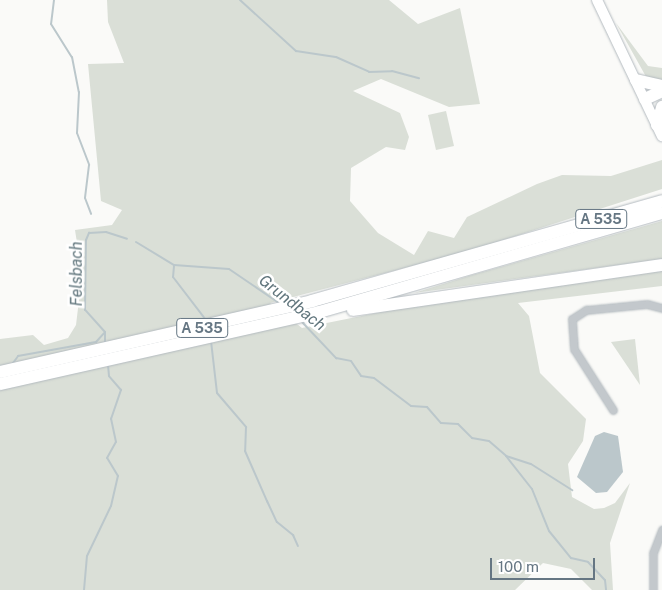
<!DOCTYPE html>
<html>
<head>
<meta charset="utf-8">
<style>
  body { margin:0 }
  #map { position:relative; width:662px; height:590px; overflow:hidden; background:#fafaf8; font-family:"Public Sans",sans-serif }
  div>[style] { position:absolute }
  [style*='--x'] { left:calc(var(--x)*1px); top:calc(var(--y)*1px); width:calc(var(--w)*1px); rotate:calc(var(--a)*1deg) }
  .green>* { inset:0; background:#dadfd7 }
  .water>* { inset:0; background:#bbc7cb }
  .stream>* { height:2px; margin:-1px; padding:0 1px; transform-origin:1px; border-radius:1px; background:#bbc7cb }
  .roads { filter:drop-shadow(0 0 1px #b3babf) drop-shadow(0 0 1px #b3babf) }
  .minor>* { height:7px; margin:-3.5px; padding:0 3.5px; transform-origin:3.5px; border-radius:3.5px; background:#c3c8cc }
  .secondary>* { height:10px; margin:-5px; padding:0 5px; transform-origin:5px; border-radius:5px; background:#fff }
  .motorway>* { height:12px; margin:-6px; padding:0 6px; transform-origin:6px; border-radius:6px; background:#fff }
  span { translate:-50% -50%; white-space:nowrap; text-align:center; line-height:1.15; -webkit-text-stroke:5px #fff; paint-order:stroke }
  .shield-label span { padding:1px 4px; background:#fff; border:1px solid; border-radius:4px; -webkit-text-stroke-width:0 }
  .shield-label { font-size:14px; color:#657683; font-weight:700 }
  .water-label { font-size:16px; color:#60757c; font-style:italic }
  .scale { position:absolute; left:490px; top:558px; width:105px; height:22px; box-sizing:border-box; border:2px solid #657683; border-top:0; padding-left:6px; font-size:15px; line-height:18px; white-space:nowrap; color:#657683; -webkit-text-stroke:4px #fff; paint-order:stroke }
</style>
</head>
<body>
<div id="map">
  <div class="green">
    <div style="clip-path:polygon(107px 0,389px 0,418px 24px,460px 8px,480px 104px,449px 107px,381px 79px,353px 91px,400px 113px,409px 137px,405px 150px,386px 147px,351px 168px,350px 201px,378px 233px,414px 255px,428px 231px,454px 238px,467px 217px,537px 184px,562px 175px,611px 176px,662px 160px,662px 189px,466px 252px,270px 303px,302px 328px,386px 311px,662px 271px,662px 286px,518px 303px,529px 316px,540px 373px,586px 419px,583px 441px,568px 464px,572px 497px,594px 509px,604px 508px,615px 503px,630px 483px,610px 543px,613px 590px,592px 590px,571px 569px,543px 563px,515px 590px,0 590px,0 339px,33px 335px,44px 345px,68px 338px,76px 325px,82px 275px,75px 230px,112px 225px,122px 210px,101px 201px,88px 64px,124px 63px,108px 22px)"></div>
    <div style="clip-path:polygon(616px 23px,648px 66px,662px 68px,662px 83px,649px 82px)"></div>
    <div style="clip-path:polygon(446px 111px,454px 146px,436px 150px,428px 115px)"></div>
    <div style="clip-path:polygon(662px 221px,662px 259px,414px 293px,472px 275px)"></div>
    <div style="clip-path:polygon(635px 339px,640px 385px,611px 342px)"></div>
  </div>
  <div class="water">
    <div style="clip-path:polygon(604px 432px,618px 436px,623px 472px,607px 492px,596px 493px,577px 477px,595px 436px)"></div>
  </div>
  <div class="stream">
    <div style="--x:54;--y:0;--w:24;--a:97"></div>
    <div style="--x:51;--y:24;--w:39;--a:58"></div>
    <div style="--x:72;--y:57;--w:36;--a:79"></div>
    <div style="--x:79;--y:92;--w:41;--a:92.8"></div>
    <div style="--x:77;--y:133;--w:34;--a:69"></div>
    <div style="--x:89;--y:165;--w:33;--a:97"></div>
    <div style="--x:85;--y:198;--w:17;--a:69"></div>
    <div style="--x:240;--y:0;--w:76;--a:42.3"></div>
    <div style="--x:296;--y:51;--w:40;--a:8.5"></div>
    <div style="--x:336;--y:57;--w:36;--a:24"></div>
    <div style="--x:369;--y:72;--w:23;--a:-2"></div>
    <div style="--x:392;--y:71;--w:28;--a:15"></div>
    <div style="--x:136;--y:242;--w:44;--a:31.2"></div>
    <div style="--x:174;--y:265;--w:55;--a:4.2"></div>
    <div style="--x:229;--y:269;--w:60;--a:34.2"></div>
    <div style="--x:174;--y:266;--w:11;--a:95"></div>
    <div style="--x:173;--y:277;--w:54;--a:52.5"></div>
    <div style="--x:302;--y:322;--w:50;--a:46.6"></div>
    <div style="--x:336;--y:358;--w:15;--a:11"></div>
    <div style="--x:351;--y:361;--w:18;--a:56"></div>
    <div style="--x:361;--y:376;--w:13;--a:9"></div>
    <div style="--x:374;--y:378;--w:46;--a:37.1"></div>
    <div style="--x:411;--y:406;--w:16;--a:4"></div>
    <div style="--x:427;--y:407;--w:21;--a:49"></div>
    <div style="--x:441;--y:423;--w:17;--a:3"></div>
    <div style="--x:458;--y:424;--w:20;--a:45"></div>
    <div style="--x:472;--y:438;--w:17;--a:10"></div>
    <div style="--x:489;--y:441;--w:23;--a:41"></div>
    <div style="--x:506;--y:456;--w:26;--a:18"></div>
    <div style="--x:531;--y:464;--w:49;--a:32.4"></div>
    <div style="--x:211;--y:341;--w:52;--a:83.4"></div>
    <div style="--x:217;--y:393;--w:45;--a:49.5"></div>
    <div style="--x:246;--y:427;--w:24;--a:92"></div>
    <div style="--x:245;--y:451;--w:55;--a:66.3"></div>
    <div style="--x:267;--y:501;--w:23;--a:65"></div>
    <div style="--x:277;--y:522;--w:21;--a:39"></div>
    <div style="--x:293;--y:535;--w:12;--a:66"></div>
    <div style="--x:105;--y:342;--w:10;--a:-90"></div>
    <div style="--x:105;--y:332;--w:30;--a:-132"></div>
    <div style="--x:85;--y:310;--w:70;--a:-89.2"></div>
    <div style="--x:86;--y:240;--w:8;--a:-67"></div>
    <div style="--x:89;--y:233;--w:17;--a:-3"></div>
    <div style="--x:106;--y:232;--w:22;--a:18"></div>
    <div style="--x:13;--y:363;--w:9;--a:-54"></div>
    <div style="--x:18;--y:356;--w:79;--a:-10.2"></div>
    <div style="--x:96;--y:342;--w:12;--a:-48"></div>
    <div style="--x:506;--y:456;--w:42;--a:51.8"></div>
    <div style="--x:532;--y:489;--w:45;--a:68"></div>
    <div style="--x:549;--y:531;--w:35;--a:51"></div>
    <div style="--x:571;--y:558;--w:17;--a:13"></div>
    <div style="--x:588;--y:562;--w:25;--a:47"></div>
    <div style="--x:605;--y:580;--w:10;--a:84"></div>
    <div style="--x:84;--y:590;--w:34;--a:-85"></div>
    <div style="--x:87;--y:556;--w:55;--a:-64.4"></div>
    <div style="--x:111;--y:506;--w:31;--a:-77"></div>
    <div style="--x:118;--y:476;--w:21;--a:-121"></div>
    <div style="--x:107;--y:458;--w:18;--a:-61"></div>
    <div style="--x:116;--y:442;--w:24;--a:-102"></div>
    <div style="--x:111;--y:419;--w:31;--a:-71"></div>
    <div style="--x:121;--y:390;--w:18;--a:-131"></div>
    <div style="--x:109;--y:376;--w:12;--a:-95"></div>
  </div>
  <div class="roads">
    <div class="minor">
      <div style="--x:613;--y:410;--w:72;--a:-122.6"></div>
      <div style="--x:574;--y:349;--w:30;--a:-94"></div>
      <div style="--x:572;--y:319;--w:17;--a:-33"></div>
      <div style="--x:586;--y:310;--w:61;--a:-5.6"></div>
      <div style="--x:647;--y:304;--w:16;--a:15"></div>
      <div style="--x:653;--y:590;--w:37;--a:-90"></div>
      <div style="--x:653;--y:553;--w:25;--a:-69"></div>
    </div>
    <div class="secondary">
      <div style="--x:597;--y:0;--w:151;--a:64.5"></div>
    </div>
    <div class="motorway">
      <div style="--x:636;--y:80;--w:27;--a:13"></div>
      <div style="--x:645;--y:99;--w:19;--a:-25"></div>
      <div style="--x:657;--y:125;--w:19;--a:-74"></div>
      <div style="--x:353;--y:310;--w:312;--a:-8.3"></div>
      <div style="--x:0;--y:372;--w:320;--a:-12.8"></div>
      <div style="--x:312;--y:301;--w:364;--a:-15.9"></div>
      <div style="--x:0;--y:384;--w:327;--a:-12.7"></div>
      <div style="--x:319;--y:312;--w:357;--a:-16.1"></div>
    </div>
  </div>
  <div class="shield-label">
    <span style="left:601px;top:219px">A 535</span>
    <span style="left:202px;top:328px">A 535</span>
  </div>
  <div class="water-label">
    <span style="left:77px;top:274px;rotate:-90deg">Felsbach</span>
    <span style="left:292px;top:303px;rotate:38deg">Grundbach</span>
  </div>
  <div class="scale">100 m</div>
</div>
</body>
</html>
